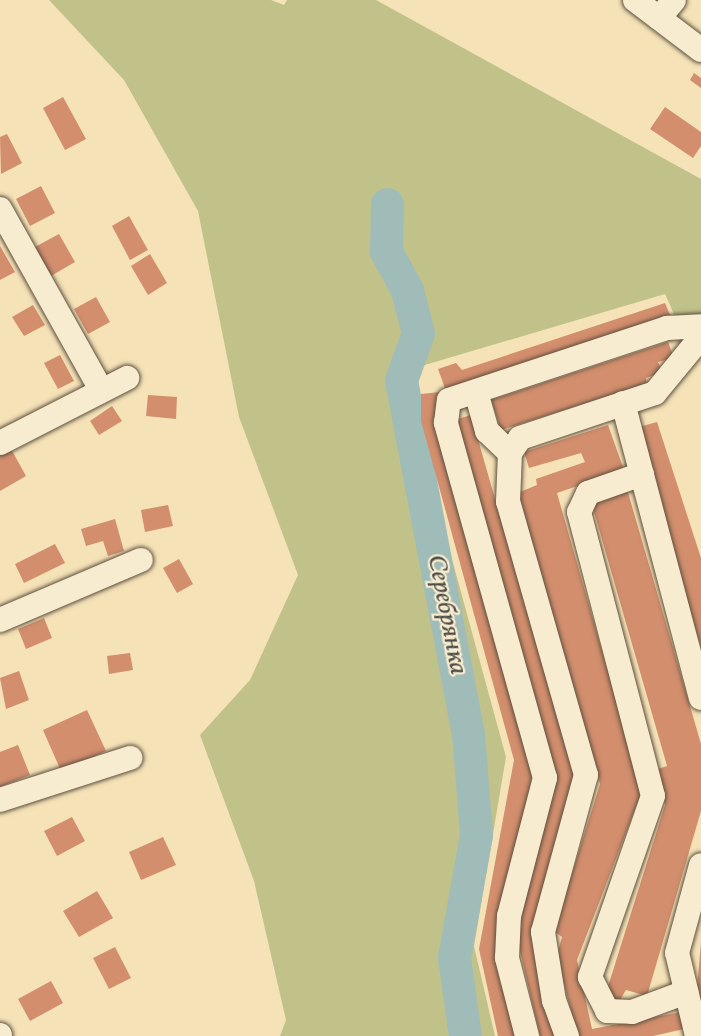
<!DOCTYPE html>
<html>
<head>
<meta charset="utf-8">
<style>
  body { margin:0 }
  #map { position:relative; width:701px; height:1036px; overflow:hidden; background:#f5e2b7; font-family:Vollkorn,serif }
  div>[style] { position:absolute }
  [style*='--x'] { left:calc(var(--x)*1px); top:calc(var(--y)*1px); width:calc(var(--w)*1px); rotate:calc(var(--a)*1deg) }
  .green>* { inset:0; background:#c1c28a }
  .river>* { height:33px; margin:-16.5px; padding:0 16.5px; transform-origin:16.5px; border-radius:16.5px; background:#a0bcb8 }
  .building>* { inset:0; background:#d28e6d }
  .roads { filter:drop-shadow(0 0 2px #5d4f3f) drop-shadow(0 0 2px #5d4f3f) }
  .minor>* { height:24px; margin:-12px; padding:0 12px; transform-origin:12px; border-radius:12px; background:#f8ecd0 }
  span { translate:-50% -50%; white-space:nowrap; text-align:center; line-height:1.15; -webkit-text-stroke:4.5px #f8ecd0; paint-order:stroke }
  .water-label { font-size:26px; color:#4d4d47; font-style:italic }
</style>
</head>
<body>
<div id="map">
  <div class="green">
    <div style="clip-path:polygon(49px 0,271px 0,284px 5px,287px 0,376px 0,701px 179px,701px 315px,678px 323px,665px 294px,418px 367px,411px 409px,506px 757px,474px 946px,495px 1036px,280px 1036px,286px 1020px,254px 881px,200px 735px,250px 680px,298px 575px,239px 417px,198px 211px,124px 80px)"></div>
  </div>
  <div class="river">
    <div style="--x:387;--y:204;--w:47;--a:91.2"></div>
    <div style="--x:386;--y:251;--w:44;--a:61.7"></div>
    <div style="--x:407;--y:290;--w:44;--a:75.7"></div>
    <div style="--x:418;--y:333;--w:50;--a:109.9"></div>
    <div style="--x:401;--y:380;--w:359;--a:79.3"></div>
    <div style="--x:468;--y:733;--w:102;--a:85.5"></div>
    <div style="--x:476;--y:835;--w:124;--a:100.2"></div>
    <div style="--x:454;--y:957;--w:80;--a:82.1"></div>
  </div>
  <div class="building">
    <div style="clip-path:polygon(694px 73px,701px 78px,701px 88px,690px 80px)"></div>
    <div style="clip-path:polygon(63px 97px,86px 139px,65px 150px,43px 108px)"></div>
    <div style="clip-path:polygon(665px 107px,701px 132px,701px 146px,693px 158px,650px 129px)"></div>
    <div style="clip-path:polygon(7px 134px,22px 163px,1px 174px,0 137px)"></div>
    <div style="clip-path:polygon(41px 186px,55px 213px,30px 226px,16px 199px)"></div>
    <div style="clip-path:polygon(129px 216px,148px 250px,130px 260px,112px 226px)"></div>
    <div style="clip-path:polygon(59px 234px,75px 262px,51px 276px,35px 247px)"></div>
    <div style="clip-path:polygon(0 246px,15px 272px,0 280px)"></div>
    <div style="clip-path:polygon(150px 254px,167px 283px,148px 295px,131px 266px)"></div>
    <div style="clip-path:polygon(96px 297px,110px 322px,88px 334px,74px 309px)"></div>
    <div style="clip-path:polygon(665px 303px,670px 315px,446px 391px,438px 369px,456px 363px,462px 370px)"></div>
    <div style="clip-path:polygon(33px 305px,45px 325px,24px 336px,12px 317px)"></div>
    <div style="clip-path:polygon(668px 342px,674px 358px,658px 362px,662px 372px,646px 378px,647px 384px,501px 430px,491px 400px)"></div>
    <div style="clip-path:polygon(60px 355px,74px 381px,58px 389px,44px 363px)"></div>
    <div style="clip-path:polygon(440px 392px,440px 425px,535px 763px,498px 949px,517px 1036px,498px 1036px,479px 949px,514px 760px,421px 421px,421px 394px)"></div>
    <div style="clip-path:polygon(148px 395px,177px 397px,176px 419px,146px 416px)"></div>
    <div style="clip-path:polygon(112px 406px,122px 421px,99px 435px,90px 421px)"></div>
    <div style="clip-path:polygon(471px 415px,575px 778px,535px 923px,558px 1036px,540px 1036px,516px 934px,556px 783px,455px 420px)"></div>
    <div style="clip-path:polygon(657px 422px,701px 558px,701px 648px,639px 427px)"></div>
    <div style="clip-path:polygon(608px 425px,624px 470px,557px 493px,642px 791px,577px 960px,592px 1029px,681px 1012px,684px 1029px,653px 1036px,577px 1036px,557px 955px,562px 937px,554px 931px,600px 784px,515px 494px,537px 485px,536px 479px,585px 462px,581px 453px,529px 468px,524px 452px)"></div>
    <div style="clip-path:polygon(10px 447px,26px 476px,0 491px,0 453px)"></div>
    <div style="clip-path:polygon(627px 489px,701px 744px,701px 811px,647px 996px,626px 990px,620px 1000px,605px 996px,665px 805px,658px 769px,667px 766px,591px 501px)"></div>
    <div style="clip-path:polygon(168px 505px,173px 526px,145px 532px,141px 510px)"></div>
    <div style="clip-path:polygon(115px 519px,124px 551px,108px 556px,103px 541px,86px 546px,81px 529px)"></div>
    <div style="clip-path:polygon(55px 544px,65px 563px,24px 583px,15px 564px)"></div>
    <div style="clip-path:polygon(179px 559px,193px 584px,177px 593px,163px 568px)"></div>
    <div style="clip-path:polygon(44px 618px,52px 638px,26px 649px,18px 629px)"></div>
    <div style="clip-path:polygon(130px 653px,133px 670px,109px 674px,107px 656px)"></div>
    <div style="clip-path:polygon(19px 671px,29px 700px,6px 709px,0 678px)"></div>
    <div style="clip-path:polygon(87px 710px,106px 751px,61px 771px,43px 730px)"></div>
    <div style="clip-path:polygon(18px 745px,30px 775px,0 787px,0 752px)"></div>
    <div style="clip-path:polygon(72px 817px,85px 841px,57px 856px,44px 831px)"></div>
    <div style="clip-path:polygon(163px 837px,176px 865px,141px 880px,129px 852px)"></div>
    <div style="clip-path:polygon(97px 891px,113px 918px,79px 937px,63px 911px)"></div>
    <div style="clip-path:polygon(701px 942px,701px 1012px,695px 1012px)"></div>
    <div style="clip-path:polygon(115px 947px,131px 978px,109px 989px,93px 958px)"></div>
    <div style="clip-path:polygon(51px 981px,63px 1003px,30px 1021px,18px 999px)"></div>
  </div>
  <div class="roads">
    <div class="minor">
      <div style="--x:635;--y:0;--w:83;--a:37.1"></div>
      <div style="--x:659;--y:18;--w:23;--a:-50"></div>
      <div style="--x:0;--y:209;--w:207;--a:60.8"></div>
      <div style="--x:476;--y:392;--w:41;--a:74.2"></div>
      <div style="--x:487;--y:431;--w:32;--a:44"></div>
      <div style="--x:623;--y:403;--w:305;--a:75.2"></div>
      <div style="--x:0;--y:443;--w:143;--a:-27.1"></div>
      <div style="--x:642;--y:474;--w:57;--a:160.6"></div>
      <div style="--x:588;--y:493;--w:21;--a:115"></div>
      <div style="--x:579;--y:512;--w:293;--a:75.4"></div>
      <div style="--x:653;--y:796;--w:192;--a:109.2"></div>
      <div style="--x:590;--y:977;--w:38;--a:63"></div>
      <div style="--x:607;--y:1011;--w:25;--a:2"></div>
      <div style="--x:632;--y:1012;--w:58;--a:-20.3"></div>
      <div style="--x:0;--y:620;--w:153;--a:-23.1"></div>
      <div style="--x:0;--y:800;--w:137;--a:-17.9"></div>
      <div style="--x:0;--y:1035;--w:1;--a:90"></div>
      <div style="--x:527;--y:1036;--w:81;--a:-104.4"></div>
      <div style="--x:507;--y:958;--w:42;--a:-87.3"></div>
      <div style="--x:509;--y:916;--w:143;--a:-75.4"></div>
      <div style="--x:545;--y:778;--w:369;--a:-105.6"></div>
      <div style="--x:446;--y:423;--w:23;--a:-83"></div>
      <div style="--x:449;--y:400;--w:230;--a:-18.3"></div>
      <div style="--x:667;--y:328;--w:34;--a:-3"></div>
      <div style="--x:567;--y:1036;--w:37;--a:-110"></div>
      <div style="--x:554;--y:1001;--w:70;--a:-99.1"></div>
      <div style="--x:543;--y:932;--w:163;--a:-74.7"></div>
      <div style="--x:586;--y:775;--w:284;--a:-105.9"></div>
      <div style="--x:508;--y:502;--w:49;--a:-87.7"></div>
      <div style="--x:510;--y:453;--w:18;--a:-56"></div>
      <div style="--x:520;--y:438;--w:142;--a:-18.4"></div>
      <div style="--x:655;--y:393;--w:72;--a:-50.6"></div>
      <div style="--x:697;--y:1036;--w:85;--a:-103.5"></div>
      <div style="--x:677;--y:953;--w:91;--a:-74.7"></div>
    </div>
  </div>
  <div class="water-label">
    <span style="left:446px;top:615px;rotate:79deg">Серебрянка</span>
  </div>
</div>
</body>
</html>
